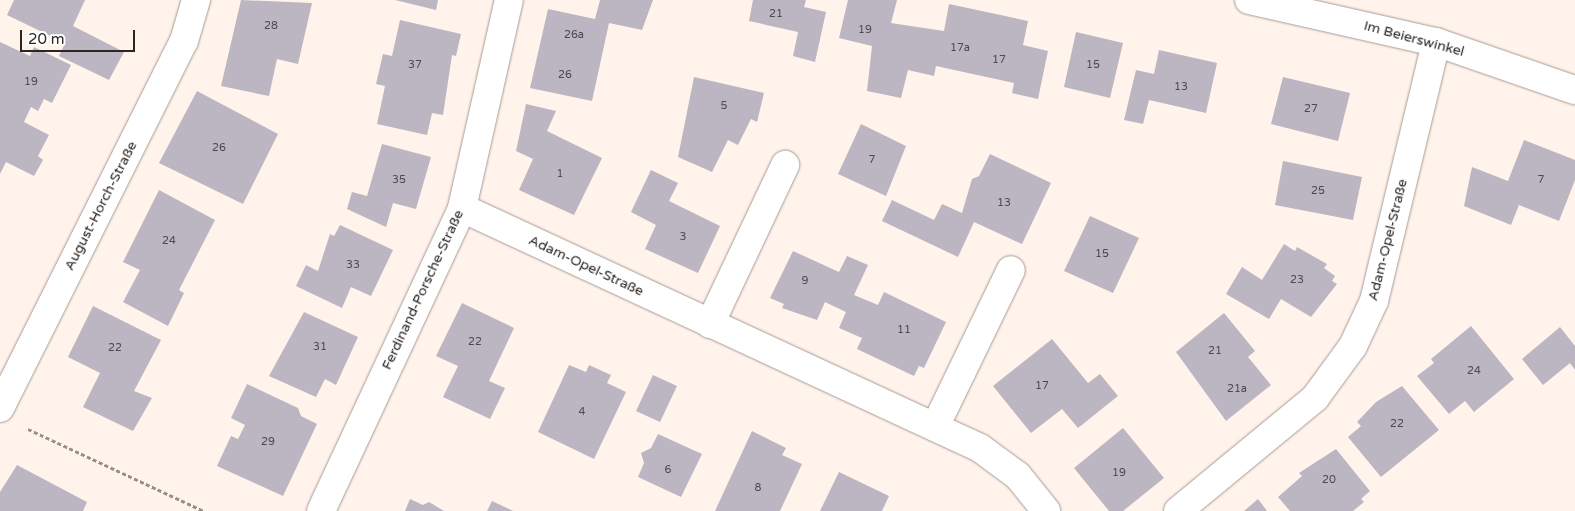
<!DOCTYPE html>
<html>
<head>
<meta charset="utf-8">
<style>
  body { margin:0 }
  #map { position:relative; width:1575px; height:511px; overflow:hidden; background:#fff3ec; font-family:"Varela Round",sans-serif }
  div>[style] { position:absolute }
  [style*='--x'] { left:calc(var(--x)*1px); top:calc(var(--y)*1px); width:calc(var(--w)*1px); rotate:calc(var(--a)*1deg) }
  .building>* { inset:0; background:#bbb6c1 }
  .path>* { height:3px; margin-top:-1.5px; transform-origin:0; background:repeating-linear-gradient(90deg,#968e89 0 4px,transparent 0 6.5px) }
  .roads { filter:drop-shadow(0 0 1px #a69b94) drop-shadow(0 0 1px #a69b94) }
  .minor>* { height:28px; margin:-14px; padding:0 14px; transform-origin:14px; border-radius:14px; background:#fff }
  span { translate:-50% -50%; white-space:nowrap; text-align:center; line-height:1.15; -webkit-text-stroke:4px #fff; paint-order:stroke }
  .number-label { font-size:11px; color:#4e4a4a }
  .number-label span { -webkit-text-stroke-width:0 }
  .street-label { font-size:14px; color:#2a2623 }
  .scale { position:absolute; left:20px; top:30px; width:115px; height:22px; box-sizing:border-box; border:2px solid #2a2623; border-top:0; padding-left:6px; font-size:15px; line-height:18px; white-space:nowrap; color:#2a2623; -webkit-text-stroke:4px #fff; paint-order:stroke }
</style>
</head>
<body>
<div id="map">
  <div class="building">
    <div style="clip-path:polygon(14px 0,85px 0,73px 26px,124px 52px,109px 80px,59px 56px,65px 43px,7px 15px)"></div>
    <div style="clip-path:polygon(241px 0,312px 3px,298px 64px,277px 59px,269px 96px,221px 86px)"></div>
    <div style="clip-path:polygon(395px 0,438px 0,436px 10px)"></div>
    <div style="clip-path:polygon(600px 0,653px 0,642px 30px,609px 23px,592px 101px,530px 88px,548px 9px,595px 19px)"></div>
    <div style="clip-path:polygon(753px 0,806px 0,804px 7px,826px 12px,815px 62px,793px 56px,798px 32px,749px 21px)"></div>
    <div style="clip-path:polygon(848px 0,897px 0,891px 23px,944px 31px,949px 4px,1028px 21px,1023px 45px,1048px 51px,1038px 99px,1012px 93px,1014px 83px,936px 66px,934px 76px,908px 70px,901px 98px,867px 91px,872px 46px,839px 38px)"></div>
    <div style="clip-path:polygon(400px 20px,461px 34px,456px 56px,452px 55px,443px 115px,432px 113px,427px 135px,377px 124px,385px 86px,376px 84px,383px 54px,392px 56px)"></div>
    <div style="clip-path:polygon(1076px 32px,1123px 43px,1110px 98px,1064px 87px)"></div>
    <div style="clip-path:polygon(0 42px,30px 56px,34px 47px,71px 65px,52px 103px,44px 99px,38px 111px,31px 107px,24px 122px,49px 135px,38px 156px,43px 160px,34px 176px,6px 162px,0 174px)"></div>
    <div style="clip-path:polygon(1159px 50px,1217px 63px,1206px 113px,1149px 100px,1143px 124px,1124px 120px,1136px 70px,1154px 74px)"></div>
    <div style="clip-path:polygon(694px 77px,764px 93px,757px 122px,751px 119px,738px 145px,728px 140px,712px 172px,678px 157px)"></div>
    <div style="clip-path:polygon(1283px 77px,1350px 93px,1338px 141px,1271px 124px)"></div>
    <div style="clip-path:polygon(197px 91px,278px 134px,243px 204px,159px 163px)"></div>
    <div style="clip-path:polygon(526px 104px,556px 111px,547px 131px,602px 158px,574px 215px,519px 190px,533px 159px,516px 151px)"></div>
    <div style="clip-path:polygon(861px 124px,906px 146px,886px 196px,838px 174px)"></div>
    <div style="clip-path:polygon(1524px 140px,1575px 160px,1575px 180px,1559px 221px,1519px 205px,1511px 225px,1464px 206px,1472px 167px,1508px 181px)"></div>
    <div style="clip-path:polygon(382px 144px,431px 157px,416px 209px,393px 203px,386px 227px,347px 209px,352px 192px,367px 196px)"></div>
    <div style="clip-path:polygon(990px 154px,1051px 183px,1022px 244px,974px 222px,958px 257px,882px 221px,892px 200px,934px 220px,942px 204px,962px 213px,972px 179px,979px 176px)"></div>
    <div style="clip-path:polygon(1283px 161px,1362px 177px,1353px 220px,1275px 205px)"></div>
    <div style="clip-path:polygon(651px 170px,678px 183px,669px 201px,720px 226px,698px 273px,645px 249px,656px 225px,631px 212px)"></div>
    <div style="clip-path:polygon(159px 190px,215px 220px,179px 290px,184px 293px,168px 326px,123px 302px,140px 270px,123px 262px)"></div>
    <div style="clip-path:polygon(1090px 216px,1139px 238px,1113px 293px,1064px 271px)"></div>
    <div style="clip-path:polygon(340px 225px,393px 250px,371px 296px,351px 287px,342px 308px,296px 286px,306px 265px,318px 271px,330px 234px,334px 236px)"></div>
    <div style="clip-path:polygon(1284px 244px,1295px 251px,1297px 247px,1327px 264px,1324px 268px,1335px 276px,1332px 281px,1337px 284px,1311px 317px,1281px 299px,1269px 319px,1226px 294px,1242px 267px,1262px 280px)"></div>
    <div style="clip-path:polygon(793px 251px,839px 272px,847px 256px,868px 265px,854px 295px,878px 305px,884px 292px,946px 322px,924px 368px,919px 366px,914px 376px,857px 349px,862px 338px,839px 328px,846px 312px,825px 302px,817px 320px,782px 308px,784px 304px,770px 298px)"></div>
    <div style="clip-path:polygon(462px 303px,514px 328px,489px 381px,505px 388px,490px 419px,443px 397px,458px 366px,436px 356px)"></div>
    <div style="clip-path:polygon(93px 306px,161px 340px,134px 391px,152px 398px,133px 431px,83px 407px,100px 373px,68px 357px)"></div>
    <div style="clip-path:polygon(304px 312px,358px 337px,336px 385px,325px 379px,316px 397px,269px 376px)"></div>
    <div style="clip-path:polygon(1224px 313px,1255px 351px,1248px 357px,1271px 385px,1226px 421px,1176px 352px)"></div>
    <div style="clip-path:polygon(1471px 326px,1514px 379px,1474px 412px,1465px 401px,1449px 414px,1417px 376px,1434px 363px,1431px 359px)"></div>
    <div style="clip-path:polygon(1560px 327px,1575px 346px,1575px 370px,1570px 363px,1543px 385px,1522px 359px)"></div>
    <div style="clip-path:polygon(1052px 339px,1088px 383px,1100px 374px,1118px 396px,1078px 428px,1062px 409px,1031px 433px,993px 386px)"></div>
    <div style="clip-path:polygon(569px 365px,586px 372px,589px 365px,611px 375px,607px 383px,626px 392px,594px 459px,538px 432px)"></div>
    <div style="clip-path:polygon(653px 375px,677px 386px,660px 422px,636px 411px)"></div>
    <div style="clip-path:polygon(247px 384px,298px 408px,301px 416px,317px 424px,283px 496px,217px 466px,231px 436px,238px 439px,245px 425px,231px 418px)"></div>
    <div style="clip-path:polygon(1402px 386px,1439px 430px,1381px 477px,1348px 437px,1361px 426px,1357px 422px,1376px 402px)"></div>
    <div style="clip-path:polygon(1123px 428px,1164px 478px,1123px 511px,1109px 511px,1074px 468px)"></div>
    <div style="clip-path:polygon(752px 431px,786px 448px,782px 455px,802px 464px,780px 511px,715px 511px)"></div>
    <div style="clip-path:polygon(658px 434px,702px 454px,681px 497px,638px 477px,644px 463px,641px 453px,651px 448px)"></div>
    <div style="clip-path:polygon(1336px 449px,1370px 491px,1361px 499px,1364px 502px,1353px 511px,1290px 511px,1278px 497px,1302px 476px,1299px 473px)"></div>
    <div style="clip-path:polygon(17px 465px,87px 502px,83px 511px,0 511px,0 492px)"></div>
    <div style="clip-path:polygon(839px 472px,889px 496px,882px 511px,820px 511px)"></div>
    <div style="clip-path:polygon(410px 499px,423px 505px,429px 502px,444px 511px,405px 511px)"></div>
    <div style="clip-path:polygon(1258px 499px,1267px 511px,1244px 511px)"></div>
    <div style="clip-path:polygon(492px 501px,513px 511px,487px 511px)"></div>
  </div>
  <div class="path">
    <div style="--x:28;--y:429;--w:194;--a:25"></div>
  </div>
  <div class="roads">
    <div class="minor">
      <div style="--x:1249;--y:0;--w:192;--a:12.7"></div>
      <div style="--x:1436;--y:42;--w:147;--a:19.1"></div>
      <div style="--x:462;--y:208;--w:571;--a:24.86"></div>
      <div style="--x:980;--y:448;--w:47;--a:36.4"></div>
      <div style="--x:1018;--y:476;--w:45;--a:51.3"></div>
      <div style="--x:710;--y:324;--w:176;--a:-64.7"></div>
      <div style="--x:0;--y:408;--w:411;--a:-63.4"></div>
      <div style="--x:184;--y:41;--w:43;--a:-73.7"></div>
      <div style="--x:935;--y:427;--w:174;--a:-64.2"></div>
      <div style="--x:321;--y:511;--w:334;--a:-65"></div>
      <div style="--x:462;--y:208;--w:213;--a:-77.3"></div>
      <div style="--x:1178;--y:511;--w:178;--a:-39.5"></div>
      <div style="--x:1315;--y:398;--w:64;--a:-53.8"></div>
      <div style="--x:1353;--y:346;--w:50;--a:-65"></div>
      <div style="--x:1374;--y:301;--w:266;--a:-76.5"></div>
    </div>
  </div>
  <div class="number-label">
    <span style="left:776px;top:14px">21</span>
    <span style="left:271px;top:26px">28</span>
    <span style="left:865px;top:30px">19</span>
    <span style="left:574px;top:35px">26a</span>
    <span style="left:960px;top:48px">17a</span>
    <span style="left:999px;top:60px">17</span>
    <span style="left:415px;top:65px">37</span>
    <span style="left:1093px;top:65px">15</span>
    <span style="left:565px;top:75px">26</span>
    <span style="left:31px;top:82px">19</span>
    <span style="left:1181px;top:87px">13</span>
    <span style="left:724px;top:106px">5</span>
    <span style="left:1311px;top:109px">27</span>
    <span style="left:219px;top:148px">26</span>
    <span style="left:872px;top:160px">7</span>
    <span style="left:560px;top:174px">1</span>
    <span style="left:399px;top:180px">35</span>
    <span style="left:1541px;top:180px">7</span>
    <span style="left:1318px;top:191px">25</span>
    <span style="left:1004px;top:203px">13</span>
    <span style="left:683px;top:237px">3</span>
    <span style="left:169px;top:241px">24</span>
    <span style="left:1102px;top:254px">15</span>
    <span style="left:353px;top:265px">33</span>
    <span style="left:1297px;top:280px">23</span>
    <span style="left:805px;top:281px">9</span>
    <span style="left:904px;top:330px">11</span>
    <span style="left:475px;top:342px">22</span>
    <span style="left:320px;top:347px">31</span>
    <span style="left:115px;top:348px">22</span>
    <span style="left:1215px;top:351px">21</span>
    <span style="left:1474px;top:371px">24</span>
    <span style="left:1042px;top:386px">17</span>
    <span style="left:1237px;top:389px">21a</span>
    <span style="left:582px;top:412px">4</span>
    <span style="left:1397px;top:424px">22</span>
    <span style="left:268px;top:442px">29</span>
    <span style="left:668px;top:470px">6</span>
    <span style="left:1119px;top:473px">19</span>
    <span style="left:1329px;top:480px">20</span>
    <span style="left:758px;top:488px">8</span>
  </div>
  <div class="street-label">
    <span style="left:1414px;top:39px;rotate:15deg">Im Beierswinkel</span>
    <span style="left:101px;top:206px;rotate:-63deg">August-Horch-Straße</span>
    <span style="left:1388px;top:240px;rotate:-76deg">Adam-Opel-Straße</span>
    <span style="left:586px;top:266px;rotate:25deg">Adam-Opel-Straße</span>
    <span style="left:423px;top:290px;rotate:-65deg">Ferdinand-Porsche-Straße</span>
  </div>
  <div class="scale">20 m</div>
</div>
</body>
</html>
